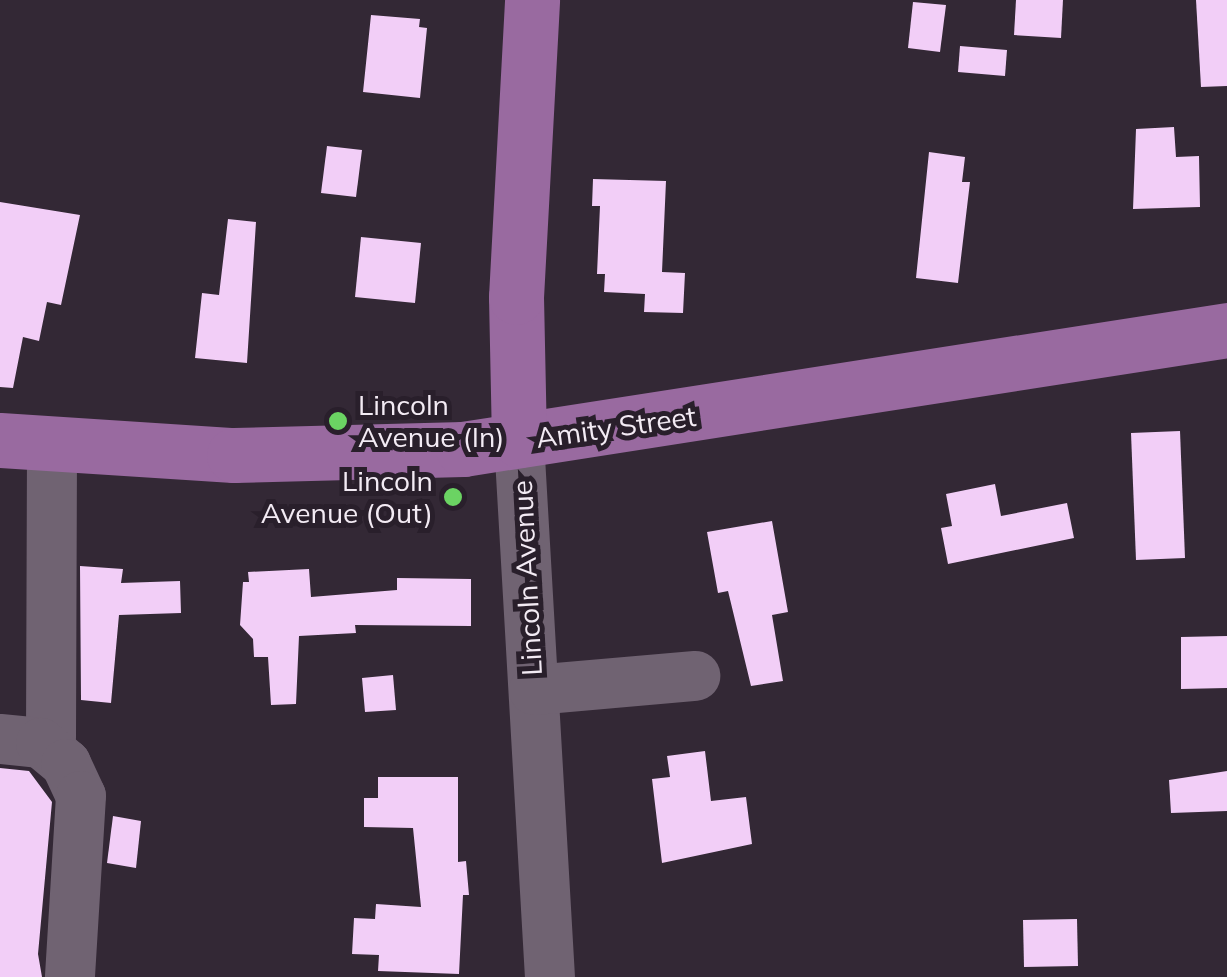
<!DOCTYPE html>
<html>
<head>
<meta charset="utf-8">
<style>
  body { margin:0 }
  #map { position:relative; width:1227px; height:977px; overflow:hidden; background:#332835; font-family:Mulish,sans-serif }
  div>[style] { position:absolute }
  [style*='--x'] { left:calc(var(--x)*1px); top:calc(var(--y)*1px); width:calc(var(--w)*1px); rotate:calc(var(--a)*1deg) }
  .building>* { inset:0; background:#f2cef7 }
  .minor>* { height:50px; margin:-25px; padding:0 25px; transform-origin:25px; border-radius:25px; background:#706372 }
  .major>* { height:55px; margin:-27.5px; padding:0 27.5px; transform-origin:27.5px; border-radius:27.5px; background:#996aa0 }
  .dots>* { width:28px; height:28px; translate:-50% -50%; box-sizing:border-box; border:5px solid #291f2b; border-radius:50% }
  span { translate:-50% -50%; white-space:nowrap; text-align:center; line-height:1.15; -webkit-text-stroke:10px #291f2b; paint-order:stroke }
  .poi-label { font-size:28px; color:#f3ebf4 }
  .left { translate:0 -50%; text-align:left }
  .right { translate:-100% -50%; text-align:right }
  .street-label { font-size:28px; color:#f3ebf4 }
</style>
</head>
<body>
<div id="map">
  <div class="building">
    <div style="clip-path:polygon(1016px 0,1063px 0,1061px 38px,1014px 35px)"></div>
    <div style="clip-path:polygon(1196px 0,1227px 0,1227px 86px,1201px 87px)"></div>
    <div style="clip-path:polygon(913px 2px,946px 5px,940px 52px,908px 48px)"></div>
    <div style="clip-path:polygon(371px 15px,420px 19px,419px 27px,427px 28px,420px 98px,363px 92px)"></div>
    <div style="clip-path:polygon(960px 46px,1007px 50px,1005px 76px,958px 72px)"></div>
    <div style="clip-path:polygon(1174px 127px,1176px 157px,1199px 156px,1200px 207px,1133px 209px,1136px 129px)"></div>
    <div style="clip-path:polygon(327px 146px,362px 150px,356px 197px,321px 193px)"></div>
    <div style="clip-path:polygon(929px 152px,965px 157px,962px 182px,970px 182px,958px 283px,916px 278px)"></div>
    <div style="clip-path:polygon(593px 179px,666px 181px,662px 272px,685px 273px,683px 313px,644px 312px,645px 294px,604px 292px,605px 274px,597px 274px,600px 206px,592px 206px)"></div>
    <div style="clip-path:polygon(0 202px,80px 215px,61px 305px,47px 302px,39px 341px,23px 337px,13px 388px,0 387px)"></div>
    <div style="clip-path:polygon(228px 219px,256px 222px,247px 363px,195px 358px,202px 293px,219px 295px)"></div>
    <div style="clip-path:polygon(361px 237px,421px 243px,415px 303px,355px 297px)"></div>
    <div style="clip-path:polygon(1180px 431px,1185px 558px,1136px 560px,1131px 433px)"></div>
    <div style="clip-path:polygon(995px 484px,1001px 516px,1067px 503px,1074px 538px,948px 564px,941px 528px,952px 526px,946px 494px)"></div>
    <div style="clip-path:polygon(772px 521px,788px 612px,772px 615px,783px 681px,751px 686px,728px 591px,718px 593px,707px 532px)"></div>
    <div style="clip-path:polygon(80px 566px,123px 569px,121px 583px,180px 581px,181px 613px,119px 615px,111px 703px,81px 700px)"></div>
    <div style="clip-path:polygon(309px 569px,311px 597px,397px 590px,397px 578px,471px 579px,471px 626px,355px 625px,356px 633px,299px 636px,296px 704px,271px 705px,268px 657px,254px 657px,253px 639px,240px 625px,243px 582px,249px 582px,248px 572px)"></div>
    <div style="clip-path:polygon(1227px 636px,1227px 688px,1181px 689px,1181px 637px)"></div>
    <div style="clip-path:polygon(393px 675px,396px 710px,365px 712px,362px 678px)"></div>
    <div style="clip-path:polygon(705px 751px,711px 801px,746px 797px,752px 844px,662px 863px,652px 779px,670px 777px,667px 756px)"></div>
    <div style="clip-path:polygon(0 768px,29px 771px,52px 802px,38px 954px,42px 977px,0 977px)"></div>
    <div style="clip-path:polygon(1227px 771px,1227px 811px,1171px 813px,1169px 780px)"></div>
    <div style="clip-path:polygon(378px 777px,458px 777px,458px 862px,466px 861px,469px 895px,463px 895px,459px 974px,378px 971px,379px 955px,352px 954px,354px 918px,375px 919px,376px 904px,421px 907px,413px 828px,364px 827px,364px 798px,378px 798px)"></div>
    <div style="clip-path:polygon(113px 816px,141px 821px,136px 868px,107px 863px)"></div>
    <div style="clip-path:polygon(1077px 919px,1078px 966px,1024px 967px,1023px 920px)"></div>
  </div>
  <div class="minor">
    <div style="--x:519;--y:440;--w:538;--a:86.7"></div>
    <div style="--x:534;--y:690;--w:162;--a:-5"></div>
    <div style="--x:51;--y:738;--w:291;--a:-89.8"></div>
    <div style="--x:0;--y:739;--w:41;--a:5.6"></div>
    <div style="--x:41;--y:743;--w:33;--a:40"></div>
    <div style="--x:66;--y:764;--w:35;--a:65"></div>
    <div style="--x:81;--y:796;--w:181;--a:93.5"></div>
  </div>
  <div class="major">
    <div style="--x:0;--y:440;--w:234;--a:3.7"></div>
    <div style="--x:234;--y:455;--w:229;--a:-1.5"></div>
    <div style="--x:463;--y:449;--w:773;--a:-8.85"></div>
    <div style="--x:519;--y:440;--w:143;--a:-91.2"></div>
    <div style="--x:516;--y:297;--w:297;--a:-86.9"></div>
  </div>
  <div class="dots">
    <div style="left:338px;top:421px;background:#6bd363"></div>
    <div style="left:453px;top:497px;background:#6bd363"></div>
  </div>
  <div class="poi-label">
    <span class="left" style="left:358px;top:421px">Lincoln<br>Avenue (In)</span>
    <span class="right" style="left:433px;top:497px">Lincoln<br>Avenue (Out)</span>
  </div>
  <div class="street-label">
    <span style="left:616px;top:427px;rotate:-8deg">Amity Street</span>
    <span style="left:527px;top:578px;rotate:-93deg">Lincoln Avenue</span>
  </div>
</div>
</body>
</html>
